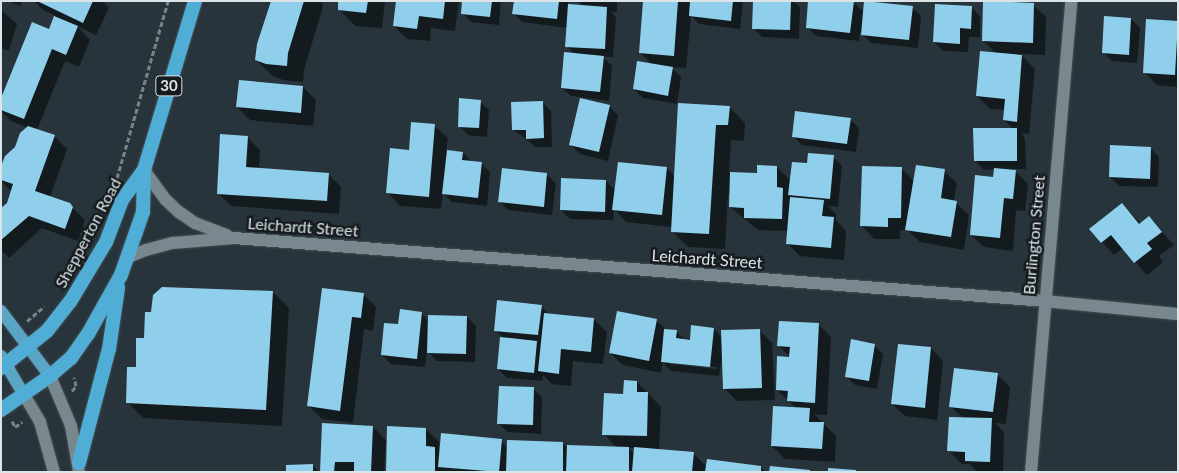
<!DOCTYPE html>
<html>
<head>
<meta charset="utf-8">
<style>
  body { margin:0 }
  #map { position:relative; width:1179px; height:473px; overflow:hidden; background:#27343b; font-family:Lato,sans-serif }
  div>[style] { position:absolute }
  [style*='--x'] { left:calc(var(--x)*1px); top:calc(var(--y)*1px); width:calc(var(--w)*1px); rotate:calc(var(--a)*1deg) }
  .shadow>* { inset:0; background:#0007 }
  .building>* { inset:0; background:#90cfec }
  .path>* { height:3px; margin-top:-1.5px; transform-origin:0; background:repeating-linear-gradient(90deg,#788288 0 5px,transparent 0 7.5px) }
  .roads { filter:drop-shadow(0 0 1px #455055) drop-shadow(0 0 1px #455055) }
  .minor>* { height:12px; margin:-6px; padding:0 6px; transform-origin:6px; border-radius:6px; background:#79888f }
  .secondary>* { height:12px; margin:-6px; padding:0 6px; transform-origin:6px; border-radius:6px; background:#79888f }
  .primary>* { height:12px; margin:-6px; padding:0 6px; transform-origin:6px; border-radius:6px; background:#5aa5c4 }
  .trunk>* { height:14px; margin:-7px; padding:0 7px; transform-origin:7px; border-radius:7px; background:#50aed6 }
  span { translate:-50% -50%; white-space:nowrap; text-align:center; line-height:1.15; -webkit-text-stroke:5px #151b1e; paint-order:stroke }
  .shield-label span { padding:1px 4px; background:#151b1e; border:1px solid; border-radius:4px; -webkit-text-stroke-width:0 }
  .shield-label { font-size:15px; color:#dce4e8; font-weight:700 }
  .street-label { font-size:16px; color:#dce4e8 }
  .frame { position:absolute; inset:0; border:2px solid #dce4e8; pointer-events:none }
</style>
</head>
<body>
<div id="map">
  <div class="shadow">
    <div style="clip-path:polygon(8px 1px,22px 1px,20px 6px)"></div>
    <div style="clip-path:polygon(34px 1px,102px 1px,109px 8px,96px 35px,77px 26px,90px 40px,79px 67px,65px 61px,37px 130px,54px 136px,67px 149px,50px 197px,69px 204px,85px 220px,78px 241px,42px 228px,9px 258px,1px 250px,1px 210px,8px 204px,11px 191px,1px 181px,1px 170px,28px 128px,11px 121px,1px 111px,1px 101px,50px 31px,56px 16px,43px 10px)"></div>
    <div style="clip-path:polygon(272px 1px,323px 1px,322px 10px,304px 70px,303px 82px,283px 80px,273px 76px,256px 60px)"></div>
    <div style="clip-path:polygon(340px 1px,385px 1px,382px 28px,355px 26px,339px 9px)"></div>
    <div style="clip-path:polygon(397px 1px,459px 1px,455px 31px,431px 28px,430px 41px,407px 39px,394px 26px)"></div>
    <div style="clip-path:polygon(463px 1px,501px 1px,499px 25px,471px 22px,462px 13px)"></div>
    <div style="clip-path:polygon(515px 1px,569px 1px,568px 5px,583px 6px,578px 1px,617px 1px,617px 12px,611px 12px,616px 17px,613px 57px,603px 57px,612px 66px,609px 101px,571px 96px,562px 88px,574px 54px,567px 46px,568px 28px,522px 22px,514px 13px)"></div>
    <div style="clip-path:polygon(645px 1px,743px 1px,740px 29px,699px 24px,691px 16px,686px 68px,671px 67px,681px 77px,677px 104px,643px 98px,634px 89px,652px 65px,640px 52px)"></div>
    <div style="clip-path:polygon(754px 1px,794px 1px,800px 7px,799px 39px,762px 37px,753px 28px)"></div>
    <div style="clip-path:polygon(853px 2px,864px 12px,912px 7px,921px 16px,918px 48px,871px 43px,860px 32px,859px 41px,816px 36px,807px 27px)"></div>
    <div style="clip-path:polygon(1033px 5px,1046px 17px,1045px 55px,1020px 54px,1035px 69px,1029px 134px,1021px 133px,1025px 138px,1026px 169px,1013px 169px,1028px 184px,1025px 211px,1016px 210px,1013px 251px,984px 247px,971px 235px,994px 178px,995px 169px,984px 170px,975px 161px,1013px 129px,1004px 120px,1005px 110px,990px 109px,977px 96px,997px 54px,983px 41px)"></div>
    <div style="clip-path:polygon(972px 8px,980px 16px,980px 37px,969px 37px,968px 52px,943px 51px,934px 42px)"></div>
    <div style="clip-path:polygon(1px 10px,17px 24px,9px 51px,1px 48px)"></div>
    <div style="clip-path:polygon(1131px 19px,1140px 28px,1137px 63px,1112px 61px,1103px 52px)"></div>
    <div style="clip-path:polygon(1178px 23px,1178px 87px,1157px 85px,1145px 73px)"></div>
    <div style="clip-path:polygon(303px 87px,316px 100px,313px 126px,250px 120px,237px 107px)"></div>
    <div style="clip-path:polygon(480px 101px,489px 110px,487px 137px,468px 135px,459px 126px)"></div>
    <div style="clip-path:polygon(542px 102px,551px 111px,552px 147px,536px 147px,514px 130px)"></div>
    <div style="clip-path:polygon(609px 106px,618px 115px,608px 161px,580px 154px,571px 145px)"></div>
    <div style="clip-path:polygon(729px 107px,745px 123px,744px 141px,731px 140px,729px 173px,758px 174px,777px 167px,791px 181px,809px 165px,833px 157px,842px 166px,838px 207px,828px 206px,836px 214px,836px 220px,846px 231px,844px 260px,800px 256px,787px 243px,788px 231px,758px 230px,730px 207px,730px 194px,728px 194px,725px 249px,688px 247px,672px 231px,672px 227px,626px 222px,614px 209px,613px 220px,570px 219px,561px 210px,606px 181px,616px 191px,619px 163px,667px 168px,675px 177px)"></div>
    <div style="clip-path:polygon(850px 119px,859px 128px,856px 152px,802px 145px,793px 136px)"></div>
    <div style="clip-path:polygon(435px 126px,448px 138px,446px 151px,463px 153px,472px 162px,481px 163px,490px 172px,487px 206px,452px 202px,443px 193px,441px 209px,400px 206px,388px 193px,410px 151px)"></div>
    <div style="clip-path:polygon(247px 137px,260px 150px,259px 169px,328px 174px,341px 187px,339px 214px,231px 206px,218px 193px)"></div>
    <div style="clip-path:polygon(1150px 148px,1159px 157px,1158px 187px,1119px 186px,1110px 177px)"></div>
    <div style="clip-path:polygon(902px 169px,914px 181px,944px 171px,957px 183px,954px 201px,969px 215px,964px 250px,920px 242px,908px 230px,900px 230px,900px 239px,874px 239px,862px 226px)"></div>
    <div style="clip-path:polygon(547px 175px,556px 183px,552px 215px,508px 210px,499px 201px)"></div>
    <div style="clip-path:polygon(1122px 204px,1141px 224px,1149px 217px,1174px 245px,1159px 256px,1163px 262px,1147px 275px,1123px 248px,1114px 255px,1102px 242px)"></div>
    <div style="clip-path:polygon(273px 292px,289px 308px,282px 426px,143px 418px,127px 402px,145px 339px)"></div>
    <div style="clip-path:polygon(363px 294px,376px 307px,373px 331px,364px 329px,353px 423px,322px 419px,309px 406px)"></div>
    <div style="clip-path:polygon(541px 306px,550px 315px,594px 319px,607px 332px,603px 364px,573px 361px,571px 386px,552px 384px,543px 375px,542px 381px,507px 378px,498px 369px,504px 339px,495px 330px)"></div>
    <div style="clip-path:polygon(421px 313px,429px 321px,467px 317px,476px 326px,475px 362px,437px 361px,427px 351px,425px 367px,391px 364px,382px 355px,400px 326px)"></div>
    <div style="clip-path:polygon(evenodd,656px 320px,666px 330px,676px 331px,685px 340px,691px 341px,714px 329px,722px 338px,759px 330px,772px 343px,775px 400px,737px 401px,724px 388px,723px 352px,719px 376px,671px 371px,663px 363px,661px 373px,623px 365px,610px 353px,656px 320px,670px 362px,717px 367px,716px 369px,670px 364px,670px 362px)"></div>
    <div style="clip-path:polygon(818px 324px,831px 337px,827px 415px,814px 414px,836px 436px,835px 462px,785px 459px,772px 446px,796px 408px,777px 390px,791px 358px,779px 346px)"></div>
    <div style="clip-path:polygon(874px 345px,883px 354px,877px 389px,855px 385px,846px 376px)"></div>
    <div style="clip-path:polygon(931px 348px,943px 361px,937px 420px,905px 416px,892px 404px)"></div>
    <div style="clip-path:polygon(997px 374px,1010px 387px,1006px 424px,995px 423px,1004px 432px,1003px 472px,977px 472px,970px 464px,962px 464px,949px 451px,963px 418px,950px 406px)"></div>
    <div style="clip-path:polygon(evenodd,637px 382px,661px 407px,659px 450px,693px 453px,707px 467px,761px 467px,765px 472px,387px 472px,426px 429px,439px 442px,439px 452px,441px 454px,501px 441px,508px 448px,563px 444px,568px 448px,617px 448px,604px 434px,624px 395px,637px 382px,628px 448px,635px 448px,635px 454px,628px 448px)"></div>
    <div style="clip-path:polygon(533px 388px,542px 397px,541px 434px,508px 432px,499px 424px)"></div>
    <div style="clip-path:polygon(373px 427px,386px 440px,384px 472px,322px 472px)"></div>
    <div style="clip-path:polygon(312px 465px,319px 472px,288px 472px)"></div>
  </div>
  <div class="building">
    <div style="clip-path:polygon(37px 1px,93px 1px,83px 23px)"></div>
    <div style="clip-path:polygon(271px 1px,304px 1px,288px 53px,287px 66px,266px 64px,255px 60px,257px 44px)"></div>
    <div style="clip-path:polygon(338px 1px,368px 1px,366px 13px,338px 10px)"></div>
    <div style="clip-path:polygon(396px 1px,445px 1px,443px 19px,419px 16px,417px 29px,393px 26px)"></div>
    <div style="clip-path:polygon(462px 1px,492px 1px,490px 17px,461px 14px)"></div>
    <div style="clip-path:polygon(514px 1px,559px 1px,557px 19px,512px 14px)"></div>
    <div style="clip-path:polygon(643px 1px,678px 1px,674px 56px,639px 53px)"></div>
    <div style="clip-path:polygon(690px 1px,733px 1px,731px 21px,689px 16px)"></div>
    <div style="clip-path:polygon(753px 1px,791px 1px,790px 30px,752px 29px)"></div>
    <div style="clip-path:polygon(808px 1px,854px 1px,850px 33px,806px 28px)"></div>
    <div style="clip-path:polygon(864px 1px,913px 6px,909px 40px,861px 35px)"></div>
    <div style="clip-path:polygon(983px 1px,1034px 3px,1033px 43px,982px 41px)"></div>
    <div style="clip-path:polygon(568px 4px,607px 7px,605px 49px,565px 47px)"></div>
    <div style="clip-path:polygon(935px 4px,972px 6px,971px 29px,960px 28px,960px 44px,933px 42px)"></div>
    <div style="clip-path:polygon(54px 16px,78px 26px,66px 55px,52px 49px,24px 119px,1px 110px,1px 98px,32px 22px,49px 29px)"></div>
    <div style="clip-path:polygon(1104px 16px,1131px 18px,1129px 55px,1102px 53px)"></div>
    <div style="clip-path:polygon(1146px 19px,1178px 21px,1175px 75px,1143px 73px)"></div>
    <div style="clip-path:polygon(980px 51px,1022px 55px,1017px 122px,1003px 120px,1005px 99px,976px 96px)"></div>
    <div style="clip-path:polygon(564px 52px,604px 56px,600px 92px,561px 88px)"></div>
    <div style="clip-path:polygon(637px 61px,673px 67px,668px 96px,633px 89px)"></div>
    <div style="clip-path:polygon(239px 80px,303px 86px,301px 113px,236px 107px)"></div>
    <div style="clip-path:polygon(459px 98px,481px 100px,479px 128px,458px 127px)"></div>
    <div style="clip-path:polygon(580px 98px,610px 105px,599px 152px,569px 145px)"></div>
    <div style="clip-path:polygon(543px 101px,544px 138px,526px 139px,526px 130px,512px 130px,511px 102px)"></div>
    <div style="clip-path:polygon(678px 103px,730px 106px,728px 125px,716px 125px,709px 234px,671px 232px)"></div>
    <div style="clip-path:polygon(795px 111px,851px 118px,847px 144px,792px 137px)"></div>
    <div style="clip-path:polygon(411px 122px,435px 124px,429px 197px,386px 193px,390px 148px,409px 150px)"></div>
    <div style="clip-path:polygon(28px 126px,55px 135px,35px 191px,70px 203px,73px 207px,65px 229px,29px 216px,1px 240px,1px 208px,7px 203px,13px 184px,1px 180px,1px 166px,5px 156px,15px 147px,20px 133px)"></div>
    <div style="clip-path:polygon(973px 128px,1017px 128px,1017px 161px,974px 161px)"></div>
    <div style="clip-path:polygon(220px 134px,248px 136px,246px 167px,329px 173px,327px 201px,217px 194px)"></div>
    <div style="clip-path:polygon(1110px 145px,1151px 147px,1150px 179px,1109px 177px)"></div>
    <div style="clip-path:polygon(447px 150px,463px 152px,462px 160px,482px 162px,478px 198px,442px 194px)"></div>
    <div style="clip-path:polygon(808px 153px,834px 155px,830px 199px,788px 195px,792px 162px,807px 163px)"></div>
    <div style="clip-path:polygon(618px 162px,667px 167px,662px 215px,612px 210px)"></div>
    <div style="clip-path:polygon(757px 165px,777px 166px,777px 187px,783px 188px,782px 219px,744px 218px,744px 208px,729px 207px,730px 172px,757px 173px)"></div>
    <div style="clip-path:polygon(916px 165px,945px 169px,941px 198px,957px 201px,951px 237px,905px 230px)"></div>
    <div style="clip-path:polygon(862px 166px,902px 167px,901px 218px,888px 218px,888px 227px,860px 226px)"></div>
    <div style="clip-path:polygon(502px 168px,547px 173px,544px 207px,498px 202px)"></div>
    <div style="clip-path:polygon(994px 168px,1016px 170px,1013px 199px,1004px 198px,1000px 238px,970px 235px,975px 175px,993px 177px)"></div>
    <div style="clip-path:polygon(561px 178px,606px 180px,605px 212px,560px 210px)"></div>
    <div style="clip-path:polygon(790px 197px,824px 200px,822px 216px,834px 217px,831px 248px,786px 244px)"></div>
    <div style="clip-path:polygon(1122px 203px,1139px 224px,1149px 216px,1162px 232px,1147px 243px,1152px 249px,1134px 263px,1111px 235px,1101px 243px,1089px 229px)"></div>
    <div style="clip-path:polygon(162px 287px,273px 291px,266px 410px,126px 403px,127px 367px,136px 367px,136px 338px,144px 338px,145px 312px,151px 312px,153px 295px)"></div>
    <div style="clip-path:polygon(322px 288px,364px 293px,361px 318px,352px 317px,340px 411px,307px 406px)"></div>
    <div style="clip-path:polygon(497px 300px,542px 305px,538px 335px,494px 331px)"></div>
    <div style="clip-path:polygon(400px 309px,422px 312px,417px 359px,381px 355px,384px 323px,398px 324px)"></div>
    <div style="clip-path:polygon(617px 311px,657px 319px,649px 361px,609px 353px)"></div>
    <div style="clip-path:polygon(544px 313px,594px 318px,591px 352px,561px 349px,559px 374px,538px 371px)"></div>
    <div style="clip-path:polygon(428px 315px,467px 316px,466px 354px,427px 353px)"></div>
    <div style="clip-path:polygon(779px 321px,819px 323px,815px 403px,787px 401px,788px 391px,776px 390px,777px 356px,789px 357px,790px 347px,777px 346px)"></div>
    <div style="clip-path:polygon(691px 325px,714px 328px,710px 367px,661px 362px,664px 329px,677px 330px,676px 338px,690px 340px)"></div>
    <div style="clip-path:polygon(760px 329px,762px 388px,723px 389px,721px 330px)"></div>
    <div style="clip-path:polygon(500px 337px,537px 341px,534px 373px,497px 369px)"></div>
    <div style="clip-path:polygon(851px 339px,875px 344px,869px 381px,845px 377px)"></div>
    <div style="clip-path:polygon(898px 344px,931px 347px,925px 408px,891px 404px)"></div>
    <div style="clip-path:polygon(954px 368px,998px 373px,993px 412px,949px 407px)"></div>
    <div style="clip-path:polygon(624px 380px,637px 381px,637px 392px,648px 392px,647px 436px,602px 435px,604px 393px,623px 394px)"></div>
    <div style="clip-path:polygon(499px 386px,534px 387px,533px 425px,497px 424px)"></div>
    <div style="clip-path:polygon(773px 406px,810px 408px,809px 422px,824px 422px,822px 449px,771px 446px)"></div>
    <div style="clip-path:polygon(949px 417px,992px 418px,990px 462px,965px 461px,965px 452px,947px 451px)"></div>
    <div style="clip-path:polygon(322px 423px,373px 426px,371px 472px,354px 472px,354px 462px,335px 462px,334px 472px,320px 472px)"></div>
    <div style="clip-path:polygon(387px 426px,426px 428px,426px 446px,435px 447px,435px 472px,386px 472px)"></div>
    <div style="clip-path:polygon(441px 433px,502px 439px,499px 472px,438px 467px)"></div>
    <div style="clip-path:polygon(507px 440px,563px 442px,563px 472px,506px 472px)"></div>
    <div style="clip-path:polygon(567px 445px,629px 447px,629px 472px,566px 472px)"></div>
    <div style="clip-path:polygon(634px 447px,694px 452px,692px 472px,632px 472px)"></div>
    <div style="clip-path:polygon(707px 459px,761px 466px,761px 472px,705px 472px)"></div>
    <div style="clip-path:polygon(313px 464px,313px 472px,286px 472px,286px 465px)"></div>
    <div style="clip-path:polygon(770px 466px,810px 470px,810px 472px,769px 472px)"></div>
    <div style="clip-path:polygon(828px 468px,856px 470px,856px 472px,828px 472px)"></div>
  </div>
  <div class="path">
    <div style="--x:117;--y:178;--w:184;--a:-73.9"></div>
    <div style="--x:27;--y:321;--w:23;--a:-40"></div>
    <div style="--x:72;--y:391;--w:6;--a:-51"></div>
    <div style="--x:76;--y:386;--w:9;--a:-103"></div>
    <div style="--x:12;--y:421;--w:7;--a:63"></div>
    <div style="--x:15;--y:427;--w:9;--a:-36"></div>
  </div>
  <div class="roads">
    <div class="minor">
      <div style="--x:144;--y:170;--w:37;--a:54"></div>
      <div style="--x:166;--y:200;--w:18;--a:43"></div>
      <div style="--x:179;--y:212;--w:19;--a:35"></div>
      <div style="--x:195;--y:223;--w:34;--a:21"></div>
      <div style="--x:126;--y:258;--w:22;--a:-22"></div>
      <div style="--x:146;--y:250;--w:28;--a:-15"></div>
      <div style="--x:173;--y:243;--w:61;--a:-4.7"></div>
      <div style="--x:234;--y:238;--w:813;--a:4.44"></div>
      <div style="--x:1045;--y:301;--w:134;--a:5.6"></div>
      <div style="--x:1031;--y:472;--w:473;--a:-85.1"></div>
    </div>
    <div class="secondary">
      <div style="--x:50;--y:376;--w:54;--a:67.2"></div>
      <div style="--x:71;--y:426;--w:47;--a:80.1"></div>
      <div style="--x:24;--y:395;--w:31;--a:59"></div>
      <div style="--x:40;--y:422;--w:52;--a:74.4"></div>
    </div>
    <div class="primary">
      <div style="--x:1;--y:311;--w:81;--a:53"></div>
      <div style="--x:1;--y:356;--w:45;--a:59.5"></div>
    </div>
    <div class="trunk">
      <div style="--x:1;--y:368;--w:59;--a:-38.8"></div>
      <div style="--x:47;--y:331;--w:37;--a:-52"></div>
      <div style="--x:70;--y:302;--w:70;--a:-59"></div>
      <div style="--x:106;--y:242;--w:45;--a:-69.1"></div>
      <div style="--x:122;--y:200;--w:37;--a:-54"></div>
      <div style="--x:1;--y:410;--w:60;--a:-34.8"></div>
      <div style="--x:50;--y:376;--w:28;--a:-41"></div>
      <div style="--x:71;--y:358;--w:29;--a:-55"></div>
      <div style="--x:88;--y:334;--w:68;--a:-60.8"></div>
      <div style="--x:121;--y:275;--w:67;--a:-70.8"></div>
      <div style="--x:143;--y:212;--w:42;--a:-88.6"></div>
      <div style="--x:144;--y:170;--w:177;--a:-73.2"></div>
      <div style="--x:79;--y:463;--w:118;--a:-75.3"></div>
      <div style="--x:109;--y:349;--w:62;--a:-81.6"></div>
    </div>
  </div>
  <div class="shield-label">
    <span style="left:169px;top:86px">30</span>
  </div>
  <div class="street-label">
    <span style="left:303px;top:227px;rotate:4deg">Leichardt Street</span>
    <span style="left:88px;top:233px;rotate:-62deg">Shepperton Road</span>
    <span style="left:1034px;top:235px;rotate:-85deg">Burlington Street</span>
    <span style="left:707px;top:259px;rotate:4deg">Leichardt Street</span>
  </div>
  <div class="frame"></div>
</div>
</body>
</html>
